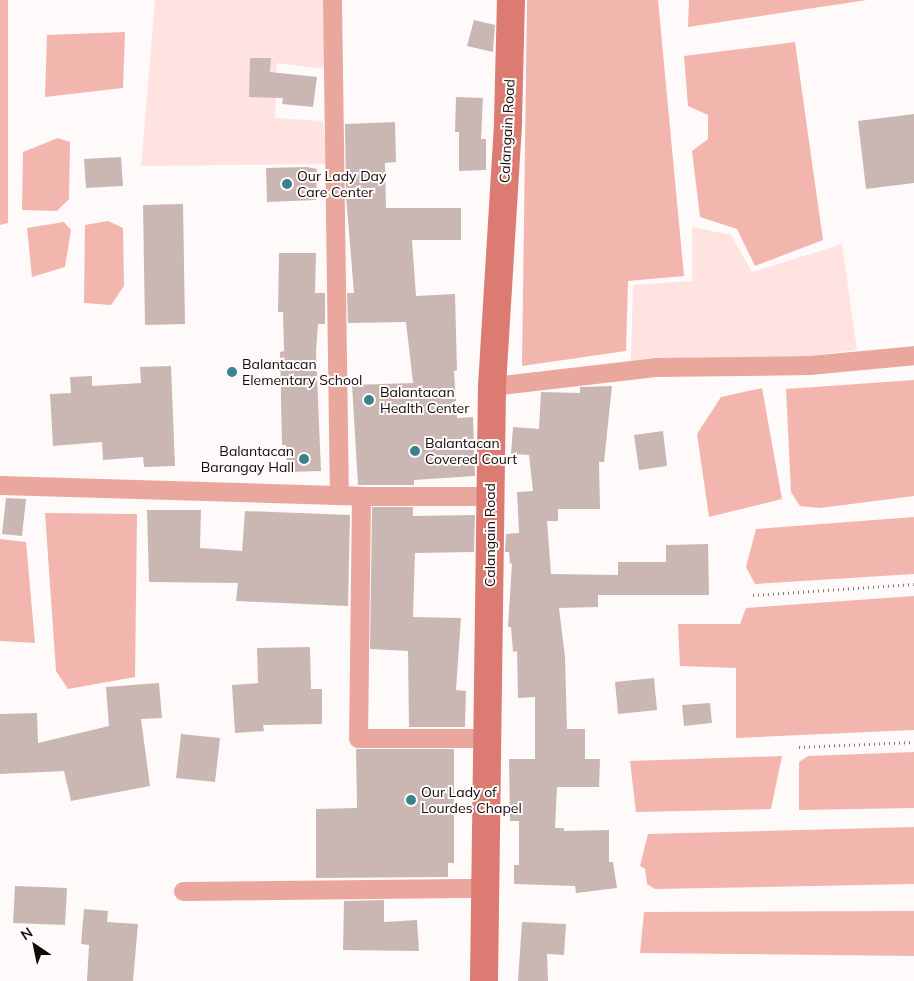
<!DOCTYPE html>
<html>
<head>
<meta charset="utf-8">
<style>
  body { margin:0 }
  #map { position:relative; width:914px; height:981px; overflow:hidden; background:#fefafa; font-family:Mulish,sans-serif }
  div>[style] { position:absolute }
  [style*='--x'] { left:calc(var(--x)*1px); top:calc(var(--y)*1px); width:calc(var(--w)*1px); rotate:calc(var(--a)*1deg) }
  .green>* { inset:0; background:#fee3e0 }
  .water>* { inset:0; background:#f3b6ae }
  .building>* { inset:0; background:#cab7b4 }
  .path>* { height:3px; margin-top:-1.5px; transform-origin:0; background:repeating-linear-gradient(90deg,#7f7a79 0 1px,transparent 0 5px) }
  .street>* { height:19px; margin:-9.5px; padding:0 9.5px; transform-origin:9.5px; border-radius:9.5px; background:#eaa79e }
  .secondary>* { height:28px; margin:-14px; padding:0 14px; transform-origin:14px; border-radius:14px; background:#dc7b71 }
  .dots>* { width:14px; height:14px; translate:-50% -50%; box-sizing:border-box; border:2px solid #fefafa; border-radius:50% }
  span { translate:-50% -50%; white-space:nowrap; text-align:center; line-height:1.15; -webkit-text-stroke:4px #fefafa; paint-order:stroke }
  .street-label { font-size:14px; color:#110b0a }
  .poi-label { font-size:14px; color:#110b0a }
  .left { translate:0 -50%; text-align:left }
  .right { translate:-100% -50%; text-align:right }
  .north { position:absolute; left:10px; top:921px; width:50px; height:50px; -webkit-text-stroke:4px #fefafa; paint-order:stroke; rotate:326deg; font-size:14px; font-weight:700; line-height:20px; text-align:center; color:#110b0a }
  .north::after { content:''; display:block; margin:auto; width:18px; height:22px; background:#110b0a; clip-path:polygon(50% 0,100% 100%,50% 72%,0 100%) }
</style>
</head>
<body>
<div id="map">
  <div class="green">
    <div style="clip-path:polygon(155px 0,325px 0,325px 69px,277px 63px,275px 118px,323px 121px,327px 164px,141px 166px)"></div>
    <div style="clip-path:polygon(692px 227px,731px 235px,752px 272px,842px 244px,857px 350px,807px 356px,631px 361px,633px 285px,692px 281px)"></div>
  </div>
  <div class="water">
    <div style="clip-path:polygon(0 0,8px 0,8px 223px,0 225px)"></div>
    <div style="clip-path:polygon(527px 0,658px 0,684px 276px,628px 281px,626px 351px,522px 366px)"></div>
    <div style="clip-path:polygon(689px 0,867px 0,688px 27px)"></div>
    <div style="clip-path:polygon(125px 32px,123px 88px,45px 97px,47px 35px)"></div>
    <div style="clip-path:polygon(795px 42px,823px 240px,755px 266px,737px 229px,700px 217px,692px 151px,708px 139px,708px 115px,688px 106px,684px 56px)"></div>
    <div style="clip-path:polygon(58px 138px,70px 142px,69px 199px,57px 211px,22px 210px,23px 152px)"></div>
    <div style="clip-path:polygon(108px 221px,123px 228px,124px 286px,111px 305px,84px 303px,85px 225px)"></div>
    <div style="clip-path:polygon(64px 222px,71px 230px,65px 267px,32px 277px,27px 228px)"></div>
    <div style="clip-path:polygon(914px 380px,914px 496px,820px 508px,800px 506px,791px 492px,786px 389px)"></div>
    <div style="clip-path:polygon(762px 388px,782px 499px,709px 517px,697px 434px,721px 397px)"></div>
    <div style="clip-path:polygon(45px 513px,137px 514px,135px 677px,68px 689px,56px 671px)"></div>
    <div style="clip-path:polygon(914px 517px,914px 574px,755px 584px,746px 567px,756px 529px)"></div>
    <div style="clip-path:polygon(0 539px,26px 542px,35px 643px,0 641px)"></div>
    <div style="clip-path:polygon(914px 596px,914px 730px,736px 738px,736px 668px,680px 666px,678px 624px,740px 624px,746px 608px)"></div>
    <div style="clip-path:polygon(914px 752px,914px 808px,799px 810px,799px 762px,808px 756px)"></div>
    <div style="clip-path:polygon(782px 756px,771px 809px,636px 812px,630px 761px)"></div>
    <div style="clip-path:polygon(914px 827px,914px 884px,655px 889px,647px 884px,645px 869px,640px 866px,648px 834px)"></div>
    <div style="clip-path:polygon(914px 911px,914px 956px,640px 953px,644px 912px)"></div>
  </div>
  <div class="building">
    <div style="clip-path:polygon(474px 20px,495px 25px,493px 52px,467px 46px)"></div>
    <div style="clip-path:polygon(250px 58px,271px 58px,270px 72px,317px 77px,313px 107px,282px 104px,283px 98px,249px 97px)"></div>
    <div style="clip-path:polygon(456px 97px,483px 98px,481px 139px,486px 139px,486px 170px,459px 171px,459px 132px,455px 132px)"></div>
    <div style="clip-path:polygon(914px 114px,914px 183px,866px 189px,858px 121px)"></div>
    <div style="clip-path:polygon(395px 122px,396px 162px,385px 163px,386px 208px,461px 208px,461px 240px,412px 240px,416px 296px,455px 294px,457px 370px,454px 371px,457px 418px,473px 417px,475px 476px,414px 480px,414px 485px,358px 485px,352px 385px,413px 383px,406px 322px,348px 323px,347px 293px,354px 293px,346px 196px,345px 124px)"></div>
    <div style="clip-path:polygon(121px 157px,123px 186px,86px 188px,84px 159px)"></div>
    <div style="clip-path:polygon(307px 167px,317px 169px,316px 200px,267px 202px,266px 168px)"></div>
    <div style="clip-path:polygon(183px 204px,185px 324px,145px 325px,143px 205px)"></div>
    <div style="clip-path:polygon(279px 253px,316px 253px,315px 293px,325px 293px,325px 324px,318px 324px,316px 352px,321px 471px,287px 472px,286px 445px,282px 445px,280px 352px,284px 351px,283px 312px,278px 312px)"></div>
    <div style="clip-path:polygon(171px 366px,175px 466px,144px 467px,143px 457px,103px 460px,102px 442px,53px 446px,50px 394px,71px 393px,70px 377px,92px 376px,92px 386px,141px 383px,140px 367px)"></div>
    <div style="clip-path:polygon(612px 386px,604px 462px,599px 462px,600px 509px,558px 509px,558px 521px,547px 521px,551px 574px,618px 575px,618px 562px,666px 562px,666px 545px,708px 544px,709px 595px,598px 595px,598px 607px,559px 608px,565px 657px,567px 729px,585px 729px,585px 759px,600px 759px,599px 787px,557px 787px,555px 828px,564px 828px,564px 831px,609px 830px,609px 862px,613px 862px,617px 888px,576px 893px,575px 886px,514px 884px,514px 865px,519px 865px,519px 821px,510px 821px,509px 759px,535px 759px,535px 697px,518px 698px,517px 651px,513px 652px,511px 627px,508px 627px,512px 563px,510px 564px,509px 552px,505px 552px,506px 534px,519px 533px,517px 492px,533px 491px,529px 455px,511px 454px,513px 427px,539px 429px,541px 392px,580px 393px,580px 387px)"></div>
    <div style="clip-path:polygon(663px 431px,667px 466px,639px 470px,634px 435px)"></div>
    <div style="clip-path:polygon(6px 498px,26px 499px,22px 536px,2px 534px)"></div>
    <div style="clip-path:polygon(372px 507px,413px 507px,413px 516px,475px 515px,474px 552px,415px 553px,413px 617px,461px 618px,456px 690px,466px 691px,465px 727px,409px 727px,408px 651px,370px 649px)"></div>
    <div style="clip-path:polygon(147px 510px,201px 510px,200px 548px,242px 551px,245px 511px,350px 515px,348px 606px,236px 601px,238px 583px,149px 582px)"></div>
    <div style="clip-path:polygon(310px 647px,311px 689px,322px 689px,322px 724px,263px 725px,264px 731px,235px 733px,232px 685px,258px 683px,257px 648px)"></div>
    <div style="clip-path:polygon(654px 678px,657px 710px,618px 714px,615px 682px)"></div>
    <div style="clip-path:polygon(159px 683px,162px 718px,141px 719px,150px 786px,71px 801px,64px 771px,0 774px,0 714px,37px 713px,38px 743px,109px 726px,106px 687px)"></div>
    <div style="clip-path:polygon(710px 703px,712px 723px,684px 726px,682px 705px)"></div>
    <div style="clip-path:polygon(181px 734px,220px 738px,215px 782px,176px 778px)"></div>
    <div style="clip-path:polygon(356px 749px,454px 749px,454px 863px,448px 863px,448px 877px,316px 878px,316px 809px,357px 808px)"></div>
    <div style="clip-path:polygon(15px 886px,67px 888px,65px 925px,13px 923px)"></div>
    <div style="clip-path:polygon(384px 900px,384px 922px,417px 920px,419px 951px,343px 950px,344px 901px)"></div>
    <div style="clip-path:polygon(84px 909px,108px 911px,107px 922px,138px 924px,133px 981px,87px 981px,89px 945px,81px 944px)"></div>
    <div style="clip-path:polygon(522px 922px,566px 924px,564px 955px,547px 954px,548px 981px,518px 981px)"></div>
  </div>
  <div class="path">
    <div style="--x:753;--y:595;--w:161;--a:-3.9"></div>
    <div style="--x:799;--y:747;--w:115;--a:-2.5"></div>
  </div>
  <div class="street">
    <div style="--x:332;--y:0;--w:495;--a:89.2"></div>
    <div style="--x:492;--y:386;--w:164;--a:-6.6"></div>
    <div style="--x:655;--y:367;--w:154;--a:-0.7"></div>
    <div style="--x:809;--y:365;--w:105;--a:-5.4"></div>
    <div style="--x:0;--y:485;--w:361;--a:1.7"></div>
    <div style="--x:361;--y:496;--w:129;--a:0"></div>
    <div style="--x:361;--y:496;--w:242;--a:90.7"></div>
    <div style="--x:358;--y:738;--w:131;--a:0"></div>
    <div style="--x:183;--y:891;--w:304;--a:-0.6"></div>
  </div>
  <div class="secondary">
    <div style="--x:484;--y:981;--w:595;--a:-89.23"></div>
    <div style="--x:492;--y:386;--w:265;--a:-86.5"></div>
    <div style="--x:508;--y:121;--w:121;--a:-88.6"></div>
  </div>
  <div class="dots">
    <div style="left:287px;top:184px;background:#3b828b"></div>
    <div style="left:232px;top:372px;background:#3b828b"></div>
    <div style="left:369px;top:400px;background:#3b828b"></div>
    <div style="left:415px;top:451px;background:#3b828b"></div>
    <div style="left:304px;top:459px;background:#3b828b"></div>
    <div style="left:411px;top:800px;background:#3b828b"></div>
  </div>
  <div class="street-label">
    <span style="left:507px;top:131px;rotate:-87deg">Calangain Road</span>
    <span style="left:490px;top:535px;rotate:-90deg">Calangain Road</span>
  </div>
  <div class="poi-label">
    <span class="left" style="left:297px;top:184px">Our Lady Day<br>Care Center</span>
    <span class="left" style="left:242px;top:372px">Balantacan<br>Elementary School</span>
    <span class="left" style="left:380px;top:400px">Balantacan<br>Health Center</span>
    <span class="left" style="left:425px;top:451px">Balantacan<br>Covered Court</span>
    <span class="right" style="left:294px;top:459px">Balantacan<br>Barangay Hall</span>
    <span class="left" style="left:421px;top:800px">Our Lady of<br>Lourdes Chapel</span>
  </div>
  <div class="north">N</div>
</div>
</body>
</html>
